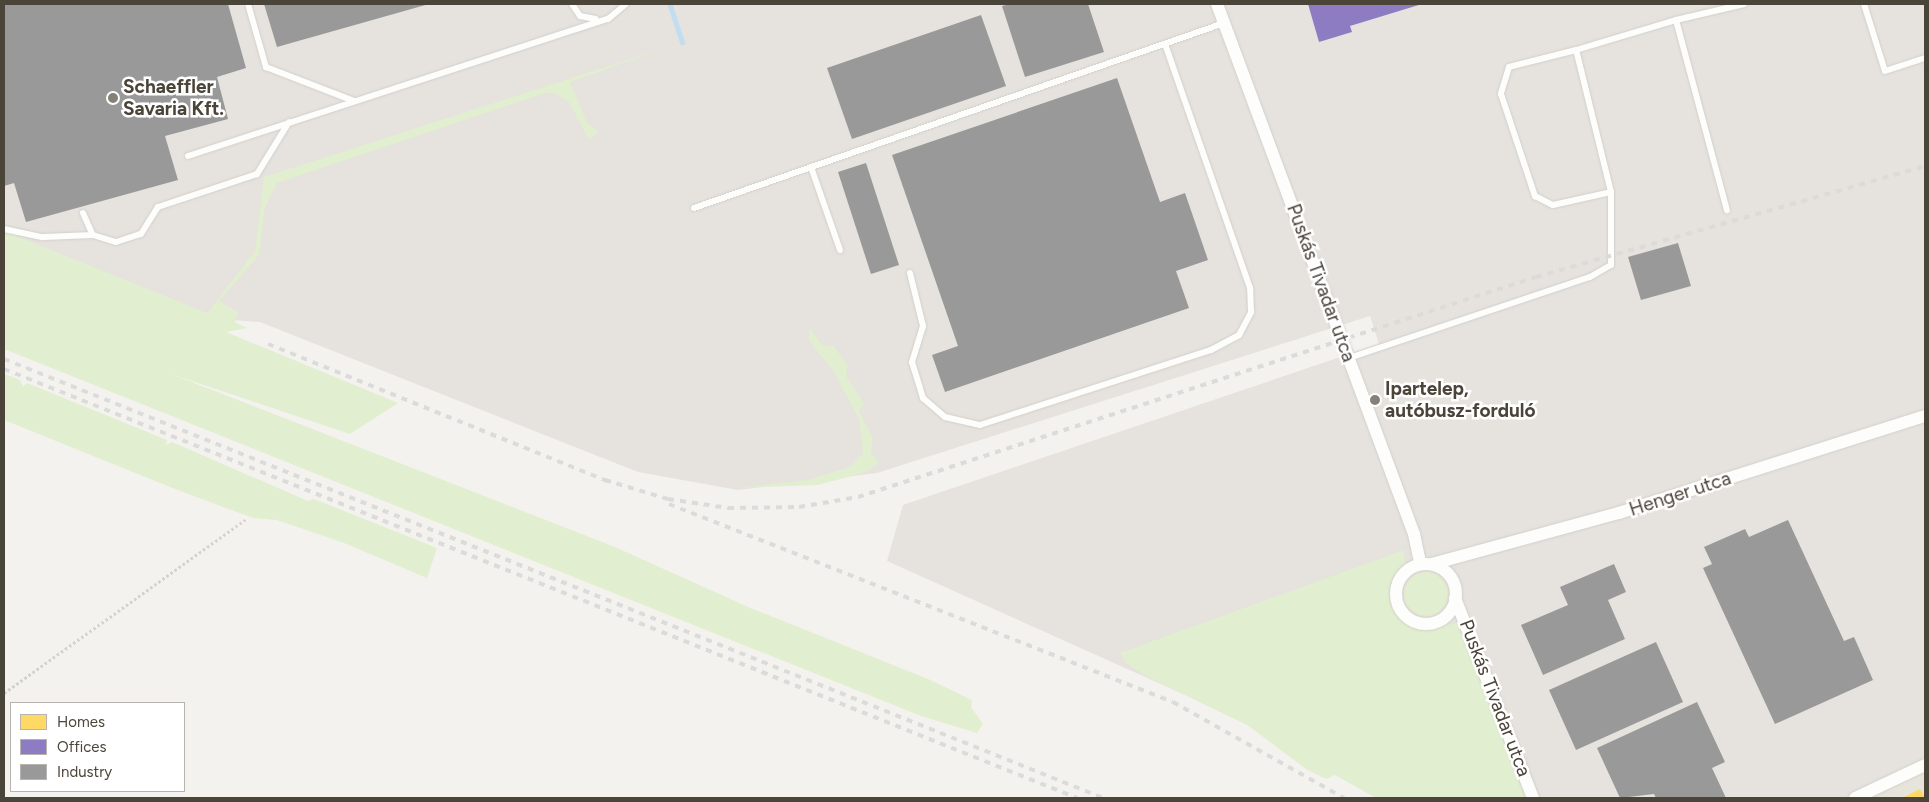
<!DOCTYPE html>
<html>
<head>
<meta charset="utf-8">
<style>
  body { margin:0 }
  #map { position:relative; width:1929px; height:802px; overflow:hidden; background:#f4f2ee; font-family:Figtree,sans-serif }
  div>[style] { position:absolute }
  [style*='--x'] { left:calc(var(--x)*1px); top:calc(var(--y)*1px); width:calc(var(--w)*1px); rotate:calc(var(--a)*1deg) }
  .residential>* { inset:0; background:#e7e4dc }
  .industrial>* { inset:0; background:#e6e2de }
  .green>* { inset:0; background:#e1eecf }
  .round { border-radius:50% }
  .homes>* { inset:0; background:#ffd966 }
  .offices>* { inset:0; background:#8e7cc3 }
  .industry>* { inset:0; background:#999 }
  .stream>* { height:4.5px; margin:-2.25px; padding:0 2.25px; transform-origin:2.25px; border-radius:2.25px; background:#c0ddf1 }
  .path>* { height:2.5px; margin-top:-1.25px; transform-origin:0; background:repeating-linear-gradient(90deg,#d3d2cc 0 2.5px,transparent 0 5px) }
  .roads { filter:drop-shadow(0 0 1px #d2d0cb) drop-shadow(0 0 1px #d2d0cb) }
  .lane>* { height:6px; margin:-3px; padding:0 3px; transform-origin:3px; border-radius:3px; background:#fdfdfc }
  .street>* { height:12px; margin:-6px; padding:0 6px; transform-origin:6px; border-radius:6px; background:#fdfdfc }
  .street>.ring { margin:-6px; padding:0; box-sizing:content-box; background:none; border:12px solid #fdfdfc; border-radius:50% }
  .rail>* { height:4px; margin-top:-2px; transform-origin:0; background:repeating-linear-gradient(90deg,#dbdbda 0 6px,transparent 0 12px) }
  .dots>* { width:14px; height:14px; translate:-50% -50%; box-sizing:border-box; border:2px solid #fff; border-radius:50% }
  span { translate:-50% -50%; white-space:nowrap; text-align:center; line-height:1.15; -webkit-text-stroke:5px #fff; paint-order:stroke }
  .poi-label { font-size:19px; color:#4b4439; font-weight:700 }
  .left { translate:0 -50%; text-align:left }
  .street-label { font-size:19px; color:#4b4439 }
  .frame { position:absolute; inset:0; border:5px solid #4b4439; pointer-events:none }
  .legend { position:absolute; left:10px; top:702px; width:175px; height:90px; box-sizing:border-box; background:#fff; border:1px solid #b7b4b0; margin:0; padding:6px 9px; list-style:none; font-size:15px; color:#4b4439 }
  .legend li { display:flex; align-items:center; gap:10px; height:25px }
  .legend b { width:25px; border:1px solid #b7b4b0 }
</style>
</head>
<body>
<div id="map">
  <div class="residential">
    <div style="clip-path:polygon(1925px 770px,1925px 798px,1866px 798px)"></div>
  </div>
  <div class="industrial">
    <div style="clip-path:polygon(4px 4px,1925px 4px,1925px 770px,1866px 798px,1400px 798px,1183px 694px,887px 561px,903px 505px,1379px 344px,1370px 316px,877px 473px,738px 490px,638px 472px,260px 322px,206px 318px,4px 239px)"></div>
  </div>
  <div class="green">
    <div style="clip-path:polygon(674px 45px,570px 82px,587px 123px,599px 132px,589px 140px,569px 102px,555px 93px,545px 93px,277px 183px,265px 208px,259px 255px,219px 301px,238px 312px,235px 322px,247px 328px,226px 332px,398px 403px,350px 434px,171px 374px,615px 547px,748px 607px,928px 679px,972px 700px,971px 707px,983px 724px,977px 733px,921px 716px,4px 349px,4px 231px,207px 313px,255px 251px,264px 177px)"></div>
    <div style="clip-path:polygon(809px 327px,823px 346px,833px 345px,848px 366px,846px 376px,864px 403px,859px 411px,873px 439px,871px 454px,879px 462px,867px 472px,818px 485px,737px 488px,807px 480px,849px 467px,863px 453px,859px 419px,834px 372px,809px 341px)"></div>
    <div style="clip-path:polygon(4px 374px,20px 380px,23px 387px,27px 383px,167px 440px,166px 445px,172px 442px,308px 501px,314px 499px,437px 548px,427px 578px,344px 543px,277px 520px,253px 518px,175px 489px,4px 420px)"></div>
    <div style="clip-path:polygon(1404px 550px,1405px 563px,1391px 589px,1395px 610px,1405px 622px,1422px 629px,1458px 623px,1526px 798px,1376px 798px,1335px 775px,1326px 779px,1306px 769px,1246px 724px,1150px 678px,1127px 664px,1120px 653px)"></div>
    <div class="round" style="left:1404px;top:572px;width:44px;height:44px"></div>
  </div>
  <div class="homes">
    <div style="clip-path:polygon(1920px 789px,1925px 798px,1902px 798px)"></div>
  </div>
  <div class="offices">
    <div style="clip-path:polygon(1308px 4px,1422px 4px,1350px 26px,1352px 32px,1319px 42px)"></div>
  </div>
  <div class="industry">
    <div style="clip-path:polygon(4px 4px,228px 4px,246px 68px,217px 77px,228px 119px,165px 136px,178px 180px,26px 222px,14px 183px,4px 186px)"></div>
    <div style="clip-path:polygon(264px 4px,429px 4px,277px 47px)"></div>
    <div style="clip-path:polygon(1010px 4px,1088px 4px,1104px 52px,1025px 77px,1002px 6px)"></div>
    <div style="clip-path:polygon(981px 15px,1006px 86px,852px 139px,827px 68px)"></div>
    <div style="clip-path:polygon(1117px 78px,1160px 202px,1185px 193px,1208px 260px,1176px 271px,1189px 308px,945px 392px,932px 355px,958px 346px,892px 155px)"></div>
    <div style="clip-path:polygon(866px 163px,899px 265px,871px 274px,838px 172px)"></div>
    <div style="clip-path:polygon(1678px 243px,1691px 286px,1641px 300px,1628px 257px)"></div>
    <div style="clip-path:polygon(1788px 520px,1844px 641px,1854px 637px,1873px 680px,1775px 724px,1703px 568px,1712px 564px,1704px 547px,1745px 529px,1749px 537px)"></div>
    <div style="clip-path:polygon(1614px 564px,1626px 592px,1608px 600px,1625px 639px,1543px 675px,1521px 625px,1568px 605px,1560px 587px)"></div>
    <div style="clip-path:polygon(1656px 642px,1683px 702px,1576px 750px,1549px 690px)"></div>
    <div style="clip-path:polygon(1697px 702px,1725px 762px,1712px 768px,1726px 798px,1656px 798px,1654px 794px,1620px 798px,1597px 748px)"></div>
  </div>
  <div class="stream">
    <div style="--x:670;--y:4;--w:40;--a:72"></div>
  </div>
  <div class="path">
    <div style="--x:4;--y:693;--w:297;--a:-35.7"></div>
  </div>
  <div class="roads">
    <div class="lane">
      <div style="--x:248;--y:4;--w:66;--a:74.1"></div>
      <div style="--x:266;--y:67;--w:94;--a:21.1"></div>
      <div style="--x:572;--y:4;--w:14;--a:56"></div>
      <div style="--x:580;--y:16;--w:16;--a:11"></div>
      <div style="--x:1864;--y:4;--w:70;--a:72.6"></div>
      <div style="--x:1885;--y:71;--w:42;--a:-18"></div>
      <div style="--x:1676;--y:20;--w:70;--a:-13.2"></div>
      <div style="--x:1576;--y:50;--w:104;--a:-16.7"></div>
      <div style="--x:1676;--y:20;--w:197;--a:75"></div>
      <div style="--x:188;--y:156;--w:442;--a:-18.1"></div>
      <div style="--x:608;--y:19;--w:23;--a:-40"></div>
      <div style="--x:811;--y:167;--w:88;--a:70.7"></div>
      <div style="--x:694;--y:208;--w:561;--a:-19.24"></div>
      <div style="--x:83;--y:213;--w:24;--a:66"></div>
      <div style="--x:93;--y:235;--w:24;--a:17"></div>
      <div style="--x:116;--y:242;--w:26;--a:-18"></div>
      <div style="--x:141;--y:234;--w:32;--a:-58"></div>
      <div style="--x:158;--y:207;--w:104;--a:-18.4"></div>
      <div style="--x:257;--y:174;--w:61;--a:-58.4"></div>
      <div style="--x:4;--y:229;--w:40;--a:12"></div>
      <div style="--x:43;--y:237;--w:50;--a:-2.3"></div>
      <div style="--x:910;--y:273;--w:55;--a:76.2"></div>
      <div style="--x:923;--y:326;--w:38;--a:107"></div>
      <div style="--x:912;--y:362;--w:38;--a:73"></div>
      <div style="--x:923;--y:398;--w:29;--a:41"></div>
      <div style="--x:945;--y:417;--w:36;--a:13"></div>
      <div style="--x:980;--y:425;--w:243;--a:-18"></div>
      <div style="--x:1211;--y:350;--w:32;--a:-28"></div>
      <div style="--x:1239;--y:335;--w:26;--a:-62"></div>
      <div style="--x:1251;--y:312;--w:24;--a:-92"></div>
      <div style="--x:1250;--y:288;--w:258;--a:-109.2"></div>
      <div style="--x:1349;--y:358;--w:254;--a:-18.6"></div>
      <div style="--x:1590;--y:277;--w:24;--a:-30"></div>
      <div style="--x:1611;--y:265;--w:73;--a:-90"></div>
      <div style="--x:1611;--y:192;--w:146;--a:-103.8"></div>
      <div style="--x:1576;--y:50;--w:69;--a:165.8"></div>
      <div style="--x:1509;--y:67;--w:28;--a:107"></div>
      <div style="--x:1501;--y:94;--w:108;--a:71.6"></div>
      <div style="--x:1535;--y:196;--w:20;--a:27"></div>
      <div style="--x:1553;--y:205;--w:59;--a:-12.6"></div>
    </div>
    <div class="street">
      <div style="--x:1217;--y:4;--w:565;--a:69.61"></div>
      <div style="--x:1414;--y:534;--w:30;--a:78"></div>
      <div class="ring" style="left:1396px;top:564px;width:48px;height:48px"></div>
      <div style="--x:1432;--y:564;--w:194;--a:-15.3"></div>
      <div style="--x:1619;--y:513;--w:321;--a:-17.6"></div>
      <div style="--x:1455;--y:598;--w:215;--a:68.7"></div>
      <div style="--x:1855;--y:798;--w:77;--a:-25.2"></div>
    </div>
  </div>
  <div class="rail">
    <div style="--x:268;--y:344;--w:369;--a:22"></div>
    <div style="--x:4;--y:359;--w:1183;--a:21.77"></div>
    <div style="--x:4;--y:369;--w:1156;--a:21.79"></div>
    <div style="--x:605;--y:480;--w:66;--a:16.8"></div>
    <div style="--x:668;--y:499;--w:61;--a:8.5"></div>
    <div style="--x:728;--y:508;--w:71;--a:-0.8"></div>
    <div style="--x:799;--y:507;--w:60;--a:-9.6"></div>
    <div style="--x:858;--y:497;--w:713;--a:-17.98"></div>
    <div style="--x:1536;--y:277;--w:405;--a:-15.9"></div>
    <div style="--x:669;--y:504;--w:541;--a:21.45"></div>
    <div style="--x:1173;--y:702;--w:196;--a:29.3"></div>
  </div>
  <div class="dots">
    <div style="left:113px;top:98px;background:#868178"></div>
    <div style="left:1375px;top:400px;background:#868178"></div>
  </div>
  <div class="poi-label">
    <span class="left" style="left:123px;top:98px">Schaeffler<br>Savaria Kft.</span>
    <span class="left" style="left:1385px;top:400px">Ipartelep,<br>autóbusz-forduló</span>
  </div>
  <div class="street-label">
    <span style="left:1321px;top:283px;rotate:70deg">Puskás Tivadar utca</span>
    <span style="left:1680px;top:494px;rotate:-18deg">Henger utca</span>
    <span style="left:1495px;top:698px;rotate:69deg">Puskás Tivadar utca</span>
  </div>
  <div class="frame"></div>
  <ul class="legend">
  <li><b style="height:14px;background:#ffd966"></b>Homes</li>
  <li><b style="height:14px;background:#8e7cc3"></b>Offices</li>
  <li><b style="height:14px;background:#999"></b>Industry</li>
  </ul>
</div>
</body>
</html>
